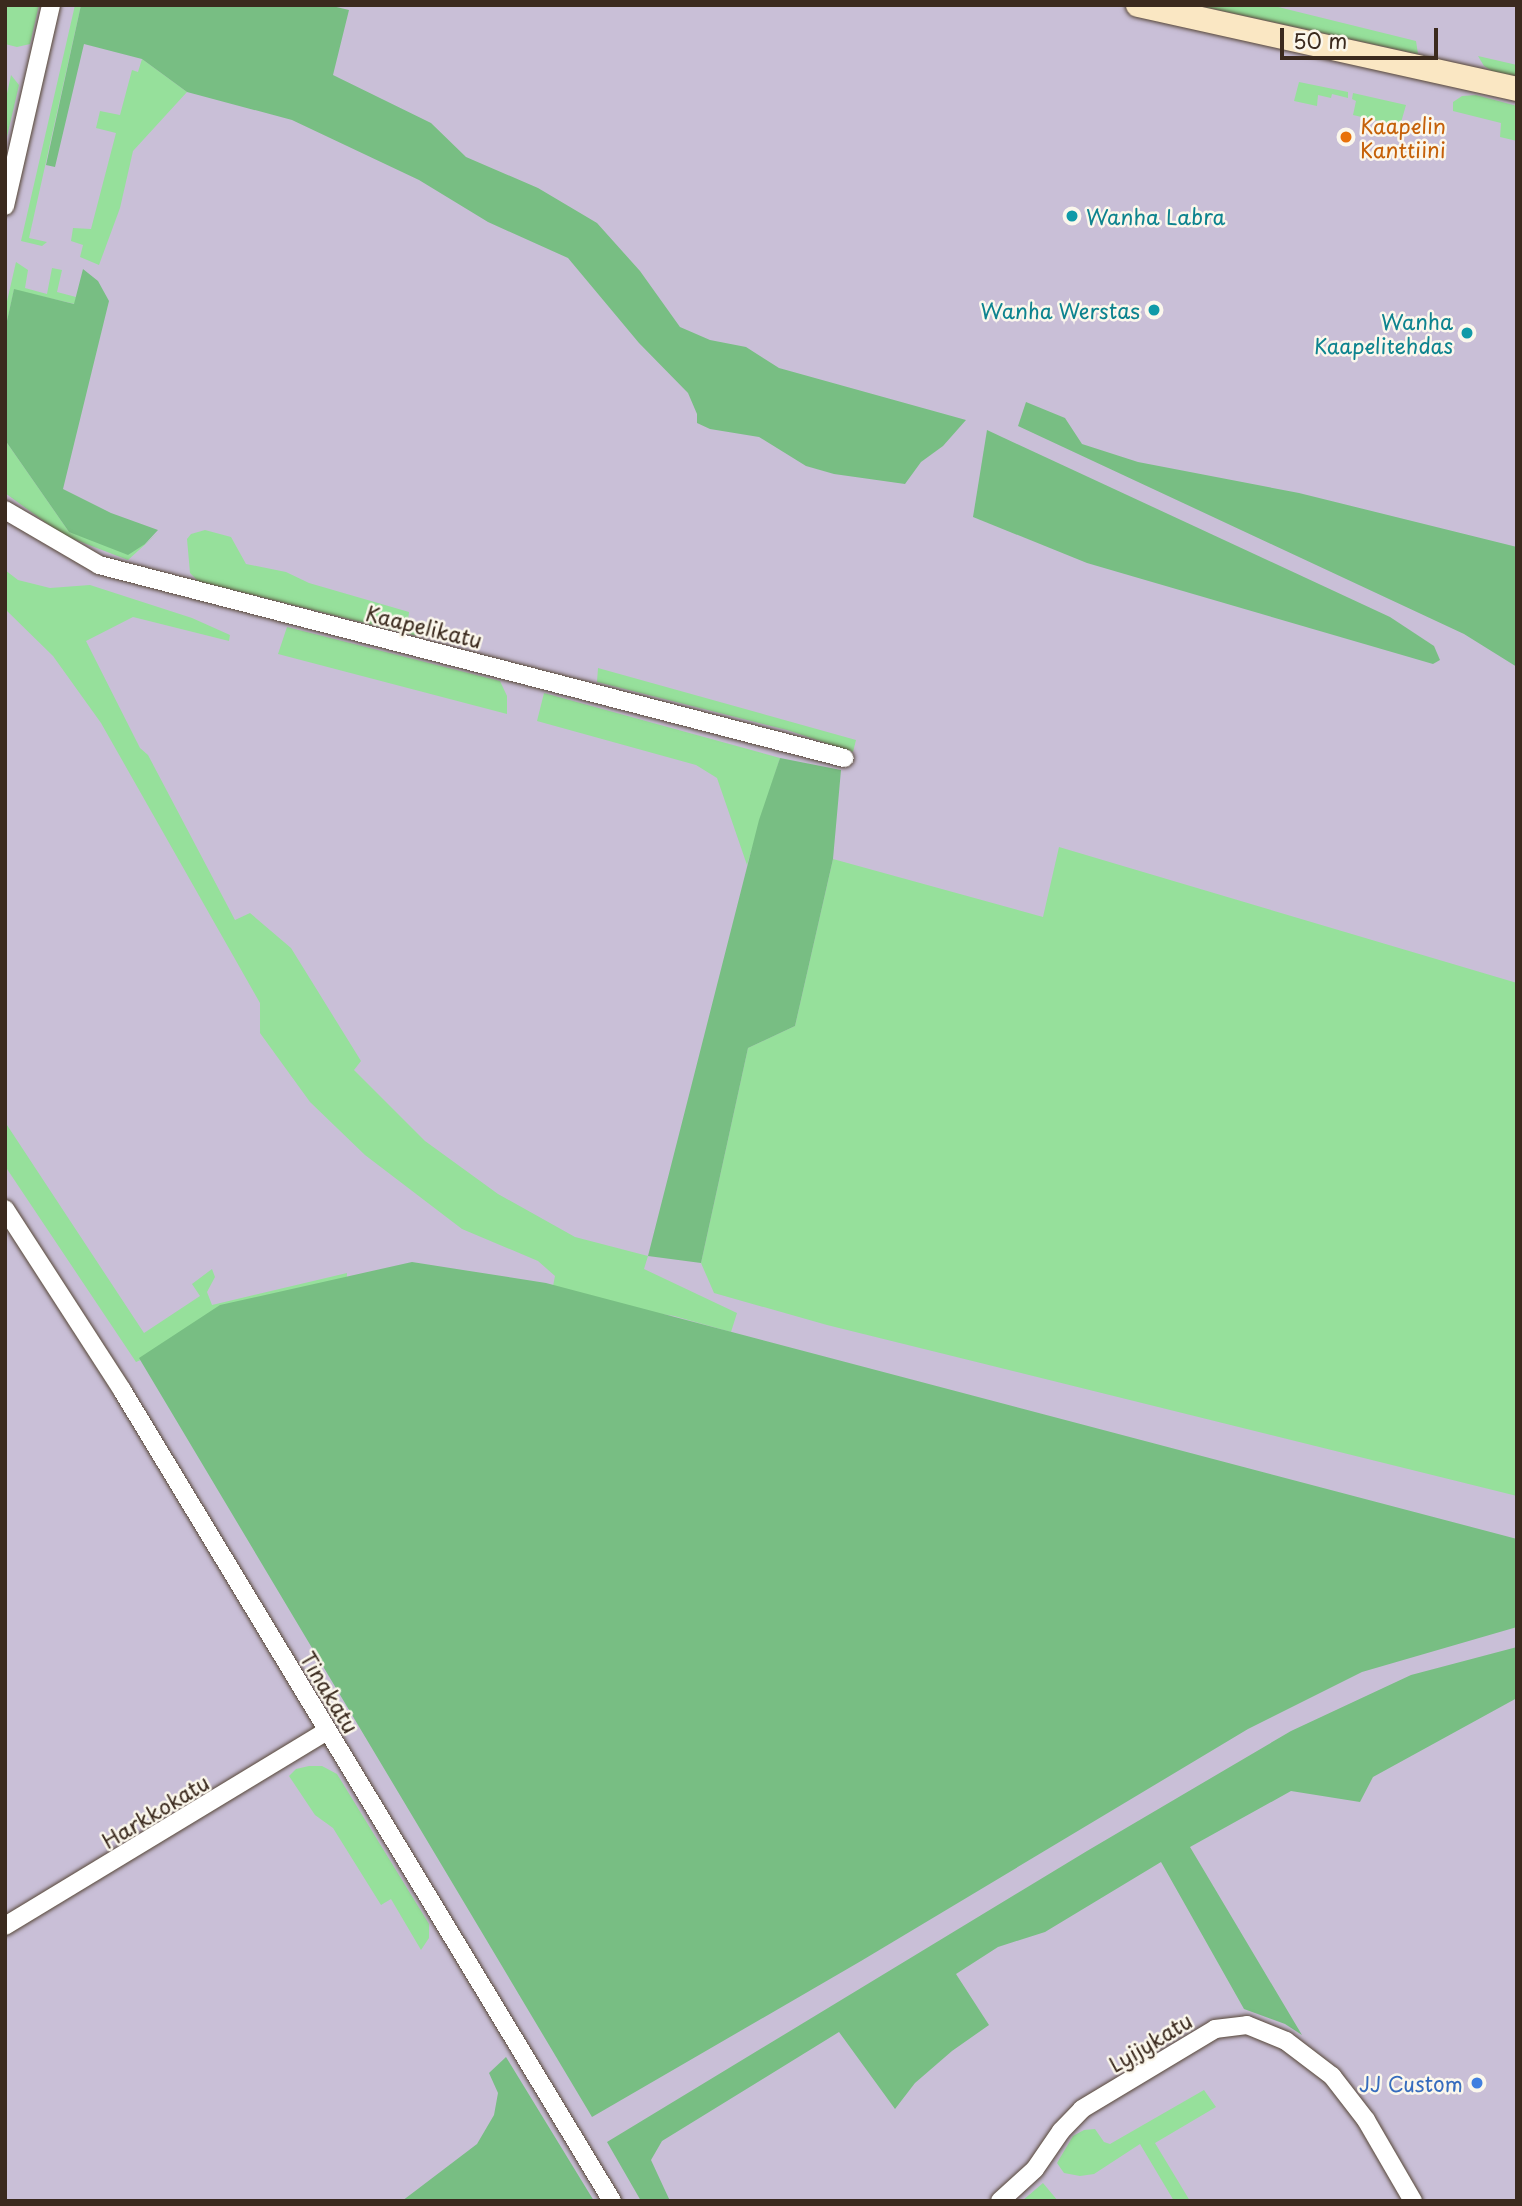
<!DOCTYPE html>
<html>
<head>
<meta charset="utf-8">
<style>
  body { margin:0 }
  #map { position:relative; width:1522px; height:2206px; overflow:hidden; background:#ebdfbd; font-family:"Playpen Sans",sans-serif }
  div>[style] { position:absolute }
  [style*='--x'] { left:calc(var(--x)*1px); top:calc(var(--y)*1px); width:calc(var(--w)*1px); rotate:calc(var(--a)*1deg) }
  .industrial>* { inset:0; background:#c9bfd7 }
  .green>* { inset:0; background:#96e09b }
  .forest>* { inset:0; background:#78be83 }
  .roads { filter:drop-shadow(0 0 2px #554536) drop-shadow(0 0 2px #554536) }
  .street>* { height:18px; margin:-9px; padding:0 9px; transform-origin:9px; border-radius:9px; background:#fff }
  .secondary>* { height:24px; margin:-12px; padding:0 12px; transform-origin:12px; border-radius:12px; background:#fae7c3 }
  .dots>* { width:19px; height:19px; translate:-50% -50%; box-sizing:border-box; border:4px solid #fbf7ec; border-radius:50% }
  span { translate:-50% -50%; white-space:nowrap; text-align:center; line-height:1.15; -webkit-text-stroke:5px #fbf7ec; paint-order:stroke }
  .food-label { font-size:21px; color:#c56008 }
  .left { translate:0 -50%; text-align:left }
  .culture-label { font-size:21px; color:#0d838f }
  .right { translate:-100% -50%; text-align:right }
  .street-label { font-size:21px; color:#3b2a1e }
  .shop-label { font-size:21px; color:#366cbe }
  .frame { position:absolute; inset:0; border:7px solid #3b2a1e; pointer-events:none }
  .scale { position:absolute; left:1280px; top:28px; width:158px; height:32px; box-sizing:border-box; border:4px solid #3b2a1e; border-top:0; padding-left:9px; font-size:21px; line-height:24px; white-space:nowrap; color:#3b2a1e; -webkit-text-stroke:5px #fbf7ec; paint-order:stroke }
</style>
</head>
<body>
<div id="map">
  <div class="industrial">
    <div style="clip-path:polygon(5px 5px,1517px 5px,1517px 2201px,5px 2201px)"></div>
  </div>
  <div class="green">
    <div style="clip-path:polygon(5px 5px,39px 5px,30px 44px,17px 47px,5px 44px)"></div>
    <div style="clip-path:polygon(75px 5px,81px 5px,29px 238px,47px 242px,42px 246px,21px 241px)"></div>
    <div style="clip-path:polygon(1196px 5px,1270px 5px,1416px 41px,1418px 54px)"></div>
    <div style="clip-path:polygon(1478px 56px,1517px 65px,1517px 76px,1492px 71px,1484px 66px)"></div>
    <div style="clip-path:polygon(142px 59px,187px 92px,133px 151px,120px 208px,99px 265px,80px 257px,83px 245px,71px 241px,73px 228px,91px 229px,116px 133px,96px 128px,100px 111px,120px 115px,132px 70px,138px 72px)"></div>
    <div style="clip-path:polygon(11px 75px,19px 85px,6px 141px,5px 103px)"></div>
    <div style="clip-path:polygon(1299px 82px,1348px 92px,1348px 98px,1332px 94px,1331px 98px,1318px 95px,1317px 106px,1294px 101px)"></div>
    <div style="clip-path:polygon(1353px 93px,1406px 105px,1400px 126px,1353px 115px,1356px 101px,1352px 99px)"></div>
    <div style="clip-path:polygon(1476px 95px,1517px 106px,1517px 141px,1500px 137px,1501px 123px,1453px 111px,1453px 102px,1462px 96px)"></div>
    <div style="clip-path:polygon(16px 262px,28px 270px,25px 288px,47px 294px,52px 268px,62px 270px,57px 292px,76px 297px,75px 304px,14px 290px,5px 330px,5px 310px)"></div>
    <div style="clip-path:polygon(5px 440px,69px 532px,145px 544px,160px 531px,128px 560px,63px 535px,5px 493px)"></div>
    <div style="clip-path:polygon(205px 530px,231px 537px,246px 564px,286px 572px,309px 583px,409px 612px,408px 621px,417px 636px,198px 581px,190px 573px,187px 539px,191px 534px)"></div>
    <div style="clip-path:polygon(5px 570px,18px 580px,50px 588px,90px 585px,192px 618px,230px 635px,229px 641px,133px 617px,86px 641px,140px 748px,148px 755px,235px 920px,250px 913px,291px 948px,361px 1061px,354px 1070px,425px 1141px,498px 1194px,575px 1237px,648px 1256px,644px 1269px,737px 1313px,731px 1332px,674px 1316px,604px 1305px,550px 1301px,555px 1276px,538px 1261px,462px 1229px,365px 1155px,310px 1102px,260px 1033px,260px 1003px,101px 723px,53px 656px,5px 609px)"></div>
    <div style="clip-path:polygon(287px 627px,500px 681px,507px 696px,507px 714px,278px 654px)"></div>
    <div style="clip-path:polygon(598px 668px,856px 740px,853px 752px,787px 730px,597px 682px)"></div>
    <div style="clip-path:polygon(544px 693px,780px 758px,747px 865px,717px 778px,696px 765px,537px 721px)"></div>
    <div style="clip-path:polygon(1059px 847px,1517px 983px,1517px 1496px,827px 1325px,714px 1293px,701px 1263px,748px 1048px,795px 1026px,833px 859px,1043px 917px)"></div>
    <div style="clip-path:polygon(5px 1122px,144px 1333px,200px 1296px,192px 1284px,212px 1269px,215px 1277px,207px 1292px,212px 1305px,347px 1273px,346px 1290px,255px 1312px,136px 1362px,5px 1166px)"></div>
    <div style="clip-path:polygon(309px 1766px,322px 1766px,337px 1774px,429px 1924px,429px 1938px,421px 1950px,391px 1899px,381px 1905px,333px 1828px,315px 1815px,289px 1776px,296px 1769px)"></div>
    <div style="clip-path:polygon(1204px 2090px,1216px 2107px,1155px 2143px,1190px 2201px,1174px 2201px,1140px 2144px,1094px 2174px,1080px 2176px,1064px 2173px,1057px 2163px,1073px 2136px,1084px 2130px,1095px 2129px,1104px 2142px,1110px 2144px)"></div>
    <div style="clip-path:polygon(1043px 2183px,1058px 2201px,1022px 2201px)"></div>
  </div>
  <div class="forest">
    <div style="clip-path:polygon(81px 5px,328px 5px,349px 10px,333px 75px,431px 123px,466px 157px,538px 188px,597px 223px,640px 271px,680px 327px,710px 340px,746px 347px,779px 368px,966px 420px,943px 446px,921px 462px,905px 484px,834px 474px,806px 466px,759px 437px,710px 429px,697px 423px,697px 414px,688px 393px,639px 343px,568px 258px,488px 222px,419px 180px,292px 120px,187px 92px,142px 59px,84px 44px,55px 167px,46px 165px)"></div>
    <div style="clip-path:polygon(83px 269px,98px 281px,109px 301px,63px 489px,111px 513px,158px 530px,145px 544px,128px 555px,69px 532px,5px 440px,5px 330px,14px 289px,74px 304px)"></div>
    <div style="clip-path:polygon(1026px 402px,1065px 418px,1082px 444px,1138px 462px,1299px 493px,1517px 547px,1517px 667px,1464px 634px,1018px 426px)"></div>
    <div style="clip-path:polygon(987px 430px,1390px 617px,1434px 646px,1440px 660px,1433px 664px,1087px 563px,973px 517px)"></div>
    <div style="clip-path:polygon(780px 758px,841px 770px,833px 859px,795px 1026px,748px 1048px,701px 1263px,648px 1256px,759px 820px)"></div>
    <div style="clip-path:polygon(412px 1262px,546px 1283px,1517px 1539px,1517px 1627px,1362px 1672px,1248px 1729px,861px 1961px,592px 2117px,139px 1358px,220px 1305px)"></div>
    <div style="clip-path:polygon(1517px 1647px,1517px 1698px,1373px 1777px,1360px 1802px,1291px 1791px,1190px 1847px,1302px 2035px,1285px 2024px,1244px 2009px,1161px 1862px,1045px 1932px,998px 1947px,956px 1974px,989px 2025px,952px 2051px,915px 2083px,895px 2109px,839px 2032px,662px 2141px,651px 2160px,670px 2201px,641px 2201px,607px 2142px,1087px 1851px,1291px 1731px,1411px 1675px)"></div>
    <div style="clip-path:polygon(506px 2057px,594px 2201px,402px 2201px,477px 2144px,494px 2115px,498px 2093px,489px 2073px)"></div>
  </div>
  <div class="roads">
    <div class="street">
      <div style="--x:5;--y:206;--w:206;--a:-77.1"></div>
      <div style="--x:5;--y:510;--w:109;--a:30.3"></div>
      <div style="--x:99;--y:565;--w:770;--a:14.52"></div>
      <div style="--x:5;--y:1209;--w:216;--a:57.1"></div>
      <div style="--x:122;--y:1390;--w:948;--a:58.86"></div>
      <div style="--x:5;--y:1926;--w:376;--a:-31.2"></div>
      <div style="--x:1000;--y:2201;--w:47;--a:-42.4"></div>
      <div style="--x:1035;--y:2169;--w:46;--a:-55.6"></div>
      <div style="--x:1061;--y:2131;--w:30;--a:-46"></div>
      <div style="--x:1082;--y:2109;--w:155;--a:-31"></div>
      <div style="--x:1215;--y:2029;--w:32;--a:-7"></div>
      <div style="--x:1247;--y:2025;--w:42;--a:22.3"></div>
      <div style="--x:1286;--y:2041;--w:58;--a:37.3"></div>
      <div style="--x:1332;--y:2076;--w:56;--a:52.3"></div>
      <div style="--x:1366;--y:2120;--w:94;--a:59.9"></div>
    </div>
    <div class="secondary">
      <div style="--x:1138;--y:5;--w:388;--a:12.5"></div>
    </div>
  </div>
  <div class="dots">
    <div style="left:1346px;top:137px;background:#e8710a"></div>
    <div style="left:1072px;top:216px;background:#0f9aa8"></div>
    <div style="left:1154px;top:310px;background:#0f9aa8"></div>
    <div style="left:1467px;top:333px;background:#0f9aa8"></div>
    <div style="left:1477px;top:2083px;background:#3f7fe0"></div>
  </div>
  <div class="food-label">
    <span class="left" style="left:1360px;top:137px">Kaapelin<br>Kanttiini</span>
  </div>
  <div class="culture-label">
    <span class="left" style="left:1086px;top:216px">Wanha Labra</span>
    <span class="right" style="left:1140px;top:310px">Wanha Werstas</span>
    <span class="right" style="left:1453px;top:333px">Wanha<br>Kaapelitehdas</span>
  </div>
  <div class="street-label">
    <span style="left:424px;top:626px;rotate:14deg">Kaapelikatu</span>
    <span style="left:330px;top:1692px;rotate:59deg">Tinakatu</span>
    <span style="left:155px;top:1811px;rotate:-31deg">Harkkokatu</span>
    <span style="left:1150px;top:2042px;rotate:-31deg">Lyijykatu</span>
  </div>
  <div class="shop-label">
    <span class="right" style="left:1463px;top:2083px">JJ Custom</span>
  </div>
  <div class="frame"></div>
  <div class="scale">50 m</div>
</div>
</body>
</html>
